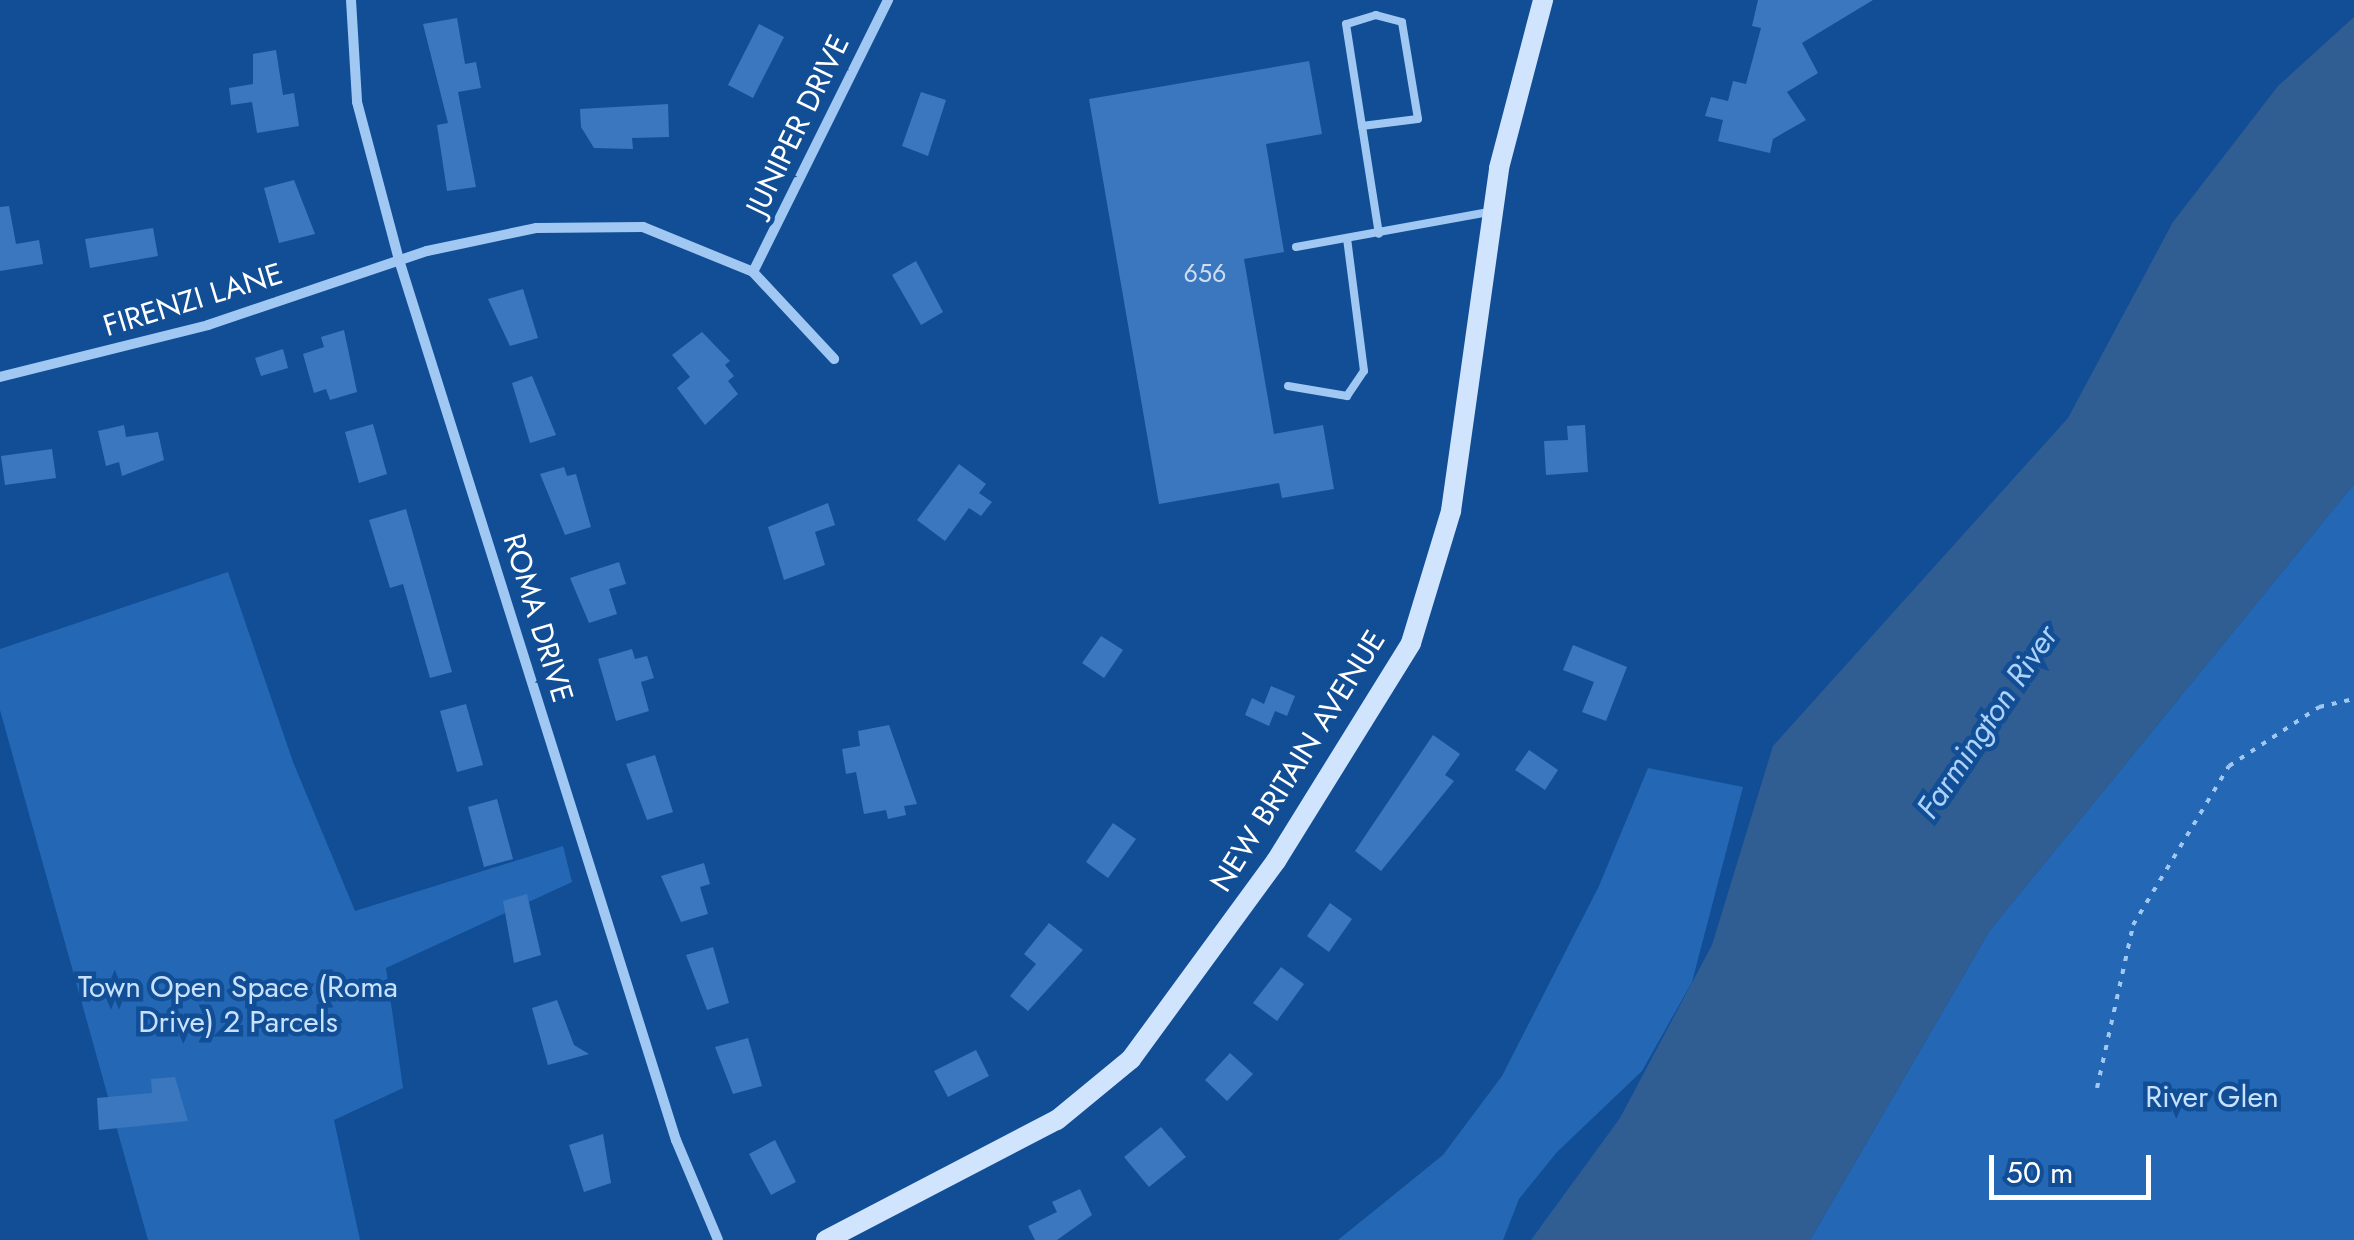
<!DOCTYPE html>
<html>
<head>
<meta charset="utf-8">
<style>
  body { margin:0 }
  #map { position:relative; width:2354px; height:1240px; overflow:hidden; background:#114e95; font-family:Jost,sans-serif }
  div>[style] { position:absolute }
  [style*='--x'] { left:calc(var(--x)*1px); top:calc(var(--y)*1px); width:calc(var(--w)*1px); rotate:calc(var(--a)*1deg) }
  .green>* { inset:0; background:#2468b5 }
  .water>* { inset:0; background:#315e92 }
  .building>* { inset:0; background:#3a77be }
  .path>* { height:4px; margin-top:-2px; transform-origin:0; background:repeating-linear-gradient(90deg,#a0c8f3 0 5px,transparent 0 13px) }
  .lane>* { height:8px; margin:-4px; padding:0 4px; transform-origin:4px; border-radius:4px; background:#a0c8f3 }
  .street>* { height:10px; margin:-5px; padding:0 5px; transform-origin:5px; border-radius:5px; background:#a0c8f3 }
  .secondary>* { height:20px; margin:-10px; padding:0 10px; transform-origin:10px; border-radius:10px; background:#d0e4fd }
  span { translate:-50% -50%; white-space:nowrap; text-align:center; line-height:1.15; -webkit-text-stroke:9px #114e95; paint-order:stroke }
  .number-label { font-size:25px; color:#ceddef }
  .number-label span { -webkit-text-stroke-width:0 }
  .street-label { font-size:30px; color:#fff }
  .park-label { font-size:30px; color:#c8e1fd }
  .water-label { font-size:32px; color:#acd2fa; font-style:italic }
  .scale { position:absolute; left:1989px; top:1155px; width:162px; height:45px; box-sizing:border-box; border:5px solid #fff; border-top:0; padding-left:12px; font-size:30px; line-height:35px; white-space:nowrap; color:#fff; -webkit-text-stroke:8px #114e95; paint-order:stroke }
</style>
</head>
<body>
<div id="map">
  <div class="green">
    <div style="clip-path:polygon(2354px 484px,2354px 1240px,1810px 1240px,1990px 930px)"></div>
    <div style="clip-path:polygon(228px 572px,293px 762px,355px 911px,563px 846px,572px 882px,386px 968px,403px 1088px,334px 1120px,360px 1240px,148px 1240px,0 710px,0 649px)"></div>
    <div style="clip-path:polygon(1648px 768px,1743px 787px,1692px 982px,1642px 1071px,1557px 1152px,1519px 1199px,1503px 1240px,1338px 1240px,1443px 1155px,1502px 1076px,1599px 886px)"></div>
  </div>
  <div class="water">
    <div style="clip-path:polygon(2354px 17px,2354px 484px,1990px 930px,1810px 1240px,1531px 1240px,1620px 1118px,1712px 945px,1773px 746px,2068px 418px,2173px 222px,2278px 86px)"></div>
  </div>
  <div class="building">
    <div style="clip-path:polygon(1758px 0,1873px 0,1802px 43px,1818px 73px,1787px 92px,1806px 120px,1773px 139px,1770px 153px,1718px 141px,1723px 120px,1705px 116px,1711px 97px,1728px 101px,1733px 81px,1746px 84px,1761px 28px,1752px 26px)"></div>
    <div style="clip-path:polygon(457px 18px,465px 64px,476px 62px,481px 88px,458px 92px,476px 187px,447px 191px,437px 125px,448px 123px,423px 24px)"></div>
    <div style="clip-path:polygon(759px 24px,784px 37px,753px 98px,728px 85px)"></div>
    <div style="clip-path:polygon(276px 50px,283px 95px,294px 93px,299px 126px,257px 133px,252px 102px,231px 105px,229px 88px,253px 84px,253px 54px)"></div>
    <div style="clip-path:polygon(1309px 61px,1322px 134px,1266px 144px,1284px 252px,1244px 259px,1274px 434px,1323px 425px,1334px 489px,1282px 498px,1279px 483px,1159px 504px,1089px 99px)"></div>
    <div style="clip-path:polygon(921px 92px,946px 100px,928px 156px,902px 146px)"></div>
    <div style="clip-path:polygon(668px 104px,669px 137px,632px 138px,633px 149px,594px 148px,581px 127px,580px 109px)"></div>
    <div style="clip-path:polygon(294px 180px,315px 234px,279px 243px,264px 188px)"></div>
    <div style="clip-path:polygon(9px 206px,16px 244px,39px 240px,43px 264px,0 271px,0 207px)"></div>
    <div style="clip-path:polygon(153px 228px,158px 256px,90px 268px,85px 239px)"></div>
    <div style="clip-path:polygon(916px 261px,943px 312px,921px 325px,892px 275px)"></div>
    <div style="clip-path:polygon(523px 289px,538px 338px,510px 346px,488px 299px)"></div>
    <div style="clip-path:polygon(344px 330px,357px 392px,330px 400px,326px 389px,314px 393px,303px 354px,324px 347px,321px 337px)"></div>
    <div style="clip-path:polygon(702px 332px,730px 361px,725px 365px,734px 376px,728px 381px,738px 394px,705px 425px,677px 388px,690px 377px,672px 355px)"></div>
    <div style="clip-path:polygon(283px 349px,288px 368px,261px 376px,255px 358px)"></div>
    <div style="clip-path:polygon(532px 376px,556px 435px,530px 443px,512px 383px)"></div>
    <div style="clip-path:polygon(373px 424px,387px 474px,359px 483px,345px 432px)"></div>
    <div style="clip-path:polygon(124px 425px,126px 437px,158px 432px,164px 460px,122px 476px,119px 462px,106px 466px,98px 431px)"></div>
    <div style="clip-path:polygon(1585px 425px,1588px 472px,1546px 475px,1544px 441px,1568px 440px,1567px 426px)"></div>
    <div style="clip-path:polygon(52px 449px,56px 478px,5px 485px,1px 456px)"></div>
    <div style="clip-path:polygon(959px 464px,986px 484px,979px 493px,992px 502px,981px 516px,969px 508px,945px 541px,917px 520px)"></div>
    <div style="clip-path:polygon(564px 467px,567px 476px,576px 474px,591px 527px,565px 535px,540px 474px)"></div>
    <div style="clip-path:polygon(828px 503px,835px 525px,815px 532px,825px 565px,784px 580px,768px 527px)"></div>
    <div style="clip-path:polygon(406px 509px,452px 672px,430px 678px,403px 584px,390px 588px,369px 520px)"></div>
    <div style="clip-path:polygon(619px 562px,626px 584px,609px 589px,617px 614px,589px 623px,570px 578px)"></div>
    <div style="clip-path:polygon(1101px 636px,1123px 650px,1104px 678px,1082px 663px)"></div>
    <div style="clip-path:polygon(1573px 645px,1627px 667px,1606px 721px,1582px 712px,1594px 682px,1563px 670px)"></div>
    <div style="clip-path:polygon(632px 649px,635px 659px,647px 656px,654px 678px,641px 682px,649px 711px,616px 721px,598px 659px)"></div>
    <div style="clip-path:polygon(1271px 686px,1295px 696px,1287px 716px,1275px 711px,1269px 726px,1245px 715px,1252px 698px,1264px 704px)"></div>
    <div style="clip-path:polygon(466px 704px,483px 765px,457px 772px,440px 711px)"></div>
    <div style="clip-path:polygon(889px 725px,917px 804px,904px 806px,906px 815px,888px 819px,886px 810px,864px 814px,856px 772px,846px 774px,842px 749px,860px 746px,858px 731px)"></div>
    <div style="clip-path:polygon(1433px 735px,1460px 754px,1445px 775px,1454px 781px,1381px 871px,1355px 851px)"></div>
    <div style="clip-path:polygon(1529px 750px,1558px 770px,1545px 790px,1515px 770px)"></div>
    <div style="clip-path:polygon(655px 755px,673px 812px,647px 820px,626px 764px)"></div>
    <div style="clip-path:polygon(497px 799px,513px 859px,484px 867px,468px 807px)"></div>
    <div style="clip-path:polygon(1113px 823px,1136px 839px,1108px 878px,1086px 862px)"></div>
    <div style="clip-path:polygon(704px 863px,710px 884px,700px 887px,708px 914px,681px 922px,661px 876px)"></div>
    <div style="clip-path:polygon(527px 894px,541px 955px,514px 963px,503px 901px)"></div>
    <div style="clip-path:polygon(1330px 903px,1352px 919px,1329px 952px,1307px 936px)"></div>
    <div style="clip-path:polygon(1049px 923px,1083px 950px,1028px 1011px,1010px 996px,1036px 964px,1024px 954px)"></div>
    <div style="clip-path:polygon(713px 947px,729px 1003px,707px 1010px,686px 955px)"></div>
    <div style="clip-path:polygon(1281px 967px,1304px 984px,1277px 1021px,1253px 1003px)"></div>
    <div style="clip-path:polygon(557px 1000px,574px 1045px,589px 1054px,548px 1065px,532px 1008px)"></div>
    <div style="clip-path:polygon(748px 1038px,762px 1086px,733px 1094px,715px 1047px)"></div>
    <div style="clip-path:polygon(976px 1050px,989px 1076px,948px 1097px,934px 1071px)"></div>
    <div style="clip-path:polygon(1230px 1053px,1253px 1074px,1227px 1101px,1205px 1080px)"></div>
    <div style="clip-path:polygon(175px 1077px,188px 1121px,99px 1130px,97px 1098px,152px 1093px,151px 1079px)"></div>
    <div style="clip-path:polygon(1161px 1127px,1186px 1157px,1149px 1187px,1124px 1157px)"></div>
    <div style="clip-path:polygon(603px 1134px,611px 1183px,584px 1192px,569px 1145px)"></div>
    <div style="clip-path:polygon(775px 1140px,796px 1182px,771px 1195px,749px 1154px)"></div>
    <div style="clip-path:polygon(1080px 1189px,1092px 1215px,1057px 1240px,1035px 1240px,1028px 1226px,1057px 1212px,1052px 1202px)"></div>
  </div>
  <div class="path">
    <div style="--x:2097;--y:1088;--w:167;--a:-77.5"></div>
    <div style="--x:2133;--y:925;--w:186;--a:-58.9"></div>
    <div style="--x:2229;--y:766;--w:108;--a:-33.2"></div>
    <div style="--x:2319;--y:707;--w:36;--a:-13"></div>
  </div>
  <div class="lane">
    <div style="--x:1362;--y:126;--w:56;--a:-7.1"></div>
    <div style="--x:1418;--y:119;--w:98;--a:-99.4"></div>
    <div style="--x:1402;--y:22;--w:27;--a:-165"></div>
    <div style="--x:1376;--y:15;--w:31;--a:163"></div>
    <div style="--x:1346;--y:24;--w:103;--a:81.1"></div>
    <div style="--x:1362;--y:126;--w:109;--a:81.1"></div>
    <div style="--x:1296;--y:247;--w:196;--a:-10.3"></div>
    <div style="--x:1288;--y:386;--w:60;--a:9.6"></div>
    <div style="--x:1347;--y:396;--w:30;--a:-56"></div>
    <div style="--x:1364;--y:371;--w:133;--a:-97.3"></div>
  </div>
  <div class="street">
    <div style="--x:351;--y:0;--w:102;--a:86.6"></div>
    <div style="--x:357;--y:102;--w:163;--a:75.1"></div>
    <div style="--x:399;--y:260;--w:923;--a:72.53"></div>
    <div style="--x:676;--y:1140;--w:108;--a:67.2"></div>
    <div style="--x:753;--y:272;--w:304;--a:-63.6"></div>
    <div style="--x:0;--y:377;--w:214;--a:-14"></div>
    <div style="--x:208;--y:325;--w:231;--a:-18.7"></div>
    <div style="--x:427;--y:251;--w:111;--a:-11.9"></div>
    <div style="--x:536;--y:228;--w:107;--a:-0.5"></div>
    <div style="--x:643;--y:227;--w:119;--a:22.2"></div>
    <div style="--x:753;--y:272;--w:119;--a:47"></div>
  </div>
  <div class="secondary">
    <div style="--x:826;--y:1240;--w:260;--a:-27.5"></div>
    <div style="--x:1057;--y:1120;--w:96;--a:-39.5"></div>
    <div style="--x:1131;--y:1059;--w:245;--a:-53.8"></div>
    <div style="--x:1276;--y:861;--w:256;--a:-58.2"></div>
    <div style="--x:1411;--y:643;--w:138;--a:-73.1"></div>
    <div style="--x:1451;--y:511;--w:346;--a:-82"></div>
    <div style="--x:1499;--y:168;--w:174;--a:-75.3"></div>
  </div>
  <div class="number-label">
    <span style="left:1205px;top:273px">656</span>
  </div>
  <div class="street-label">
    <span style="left:798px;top:125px;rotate:-64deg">JUNIPER DRIVE</span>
    <span style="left:193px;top:300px;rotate:-17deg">FIRENZI LANE</span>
    <span style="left:538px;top:618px;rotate:73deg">ROMA DRIVE</span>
    <span style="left:1298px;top:761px;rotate:-58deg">NEW BRITAIN AVENUE</span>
  </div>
  <div class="park-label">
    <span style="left:238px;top:1004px">Town Open Space (Roma<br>Drive) 2 Parcels</span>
    <span style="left:2212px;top:1097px">River Glen</span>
  </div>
  <div class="water-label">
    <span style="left:1987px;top:722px;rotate:-56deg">Farmington River</span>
  </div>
  <div class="scale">50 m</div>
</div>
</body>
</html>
